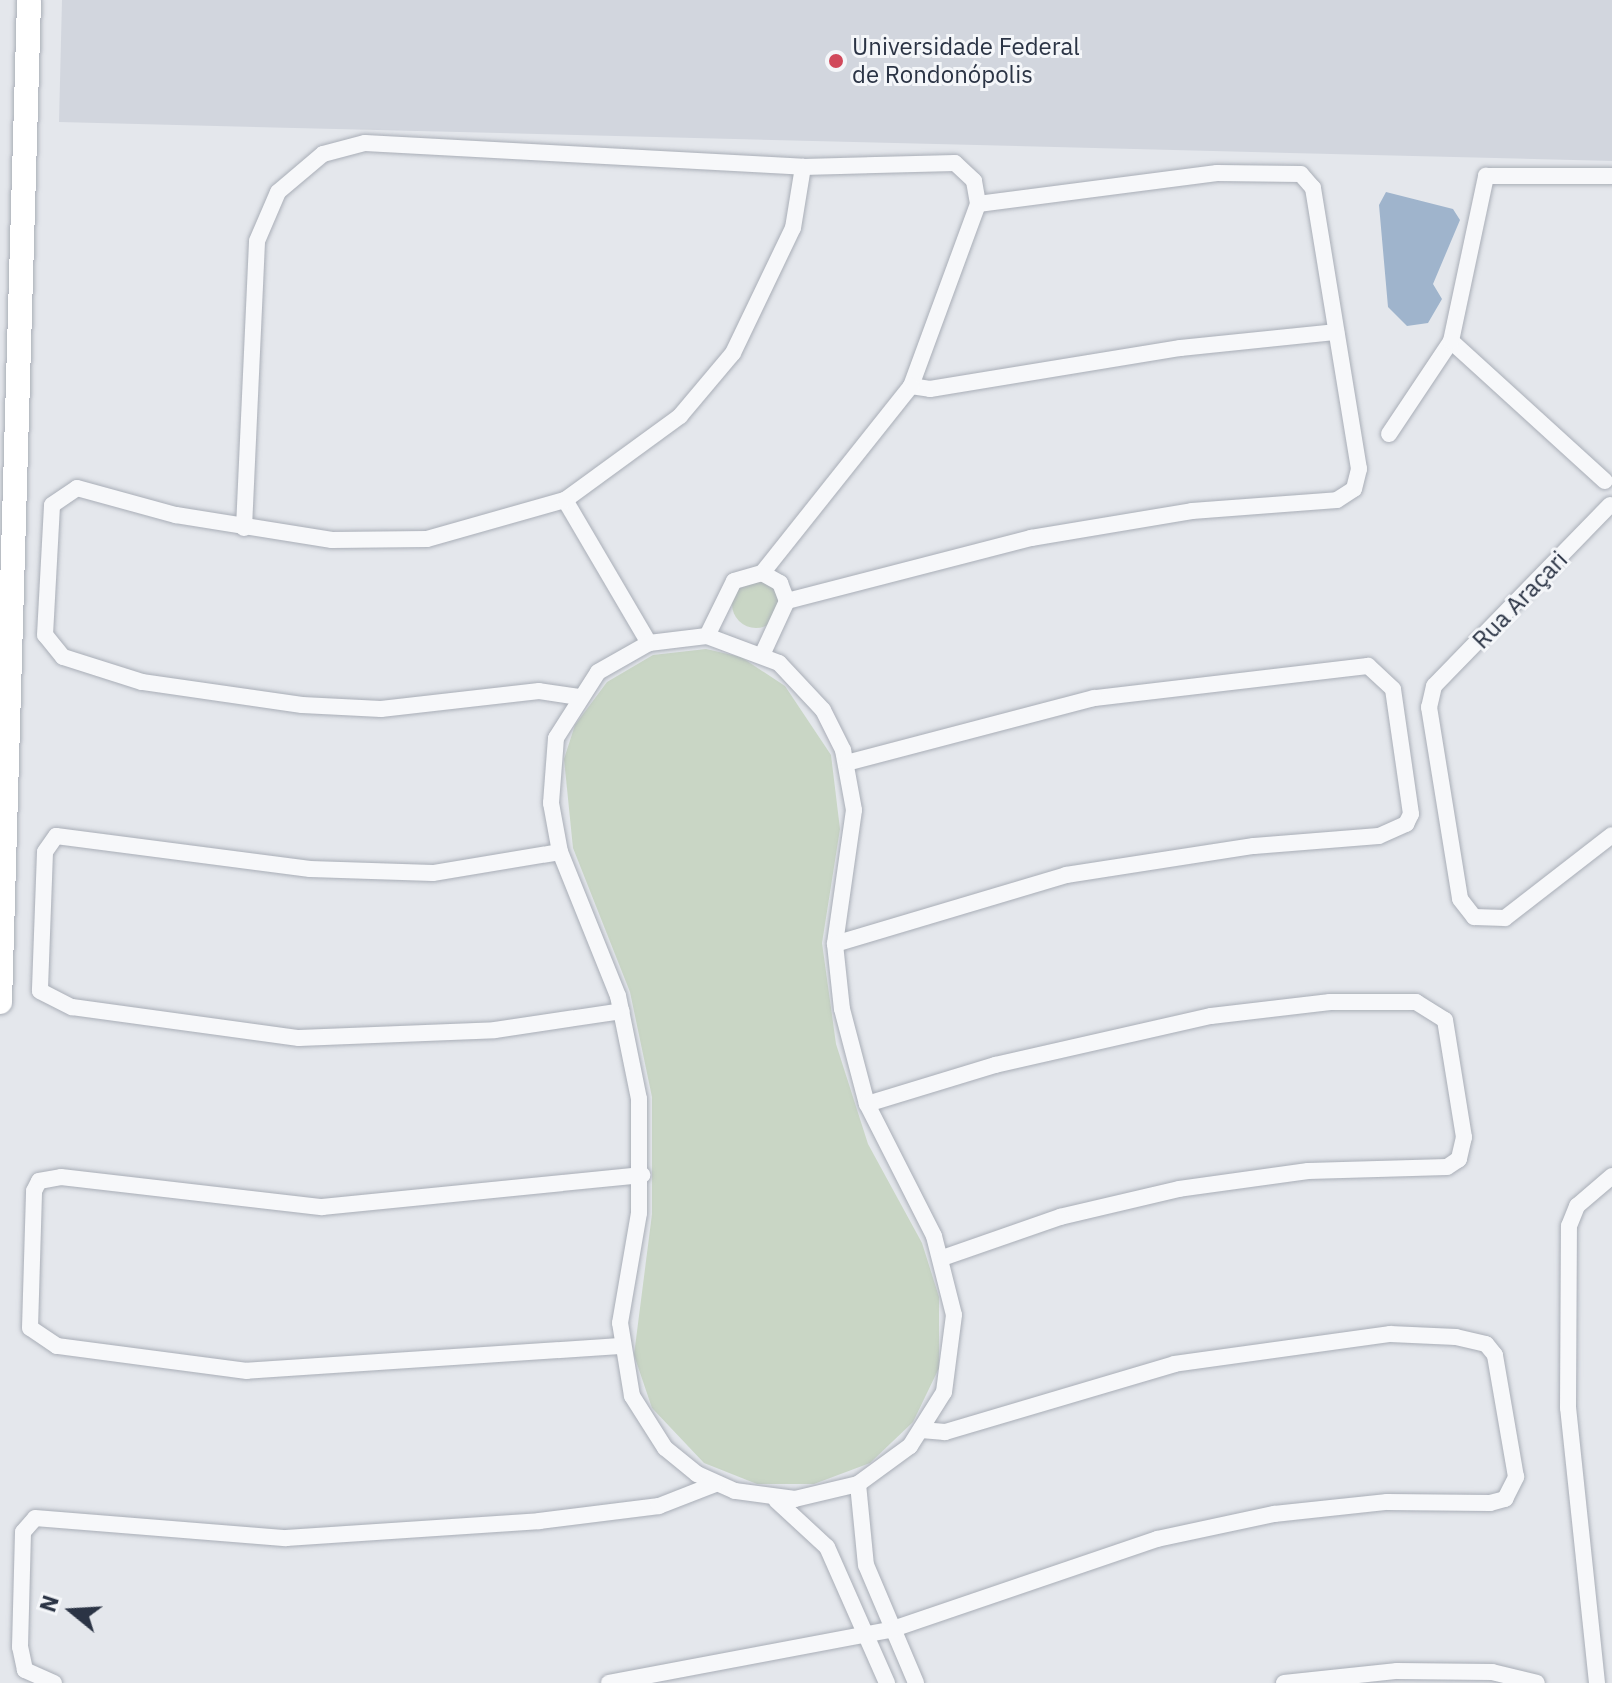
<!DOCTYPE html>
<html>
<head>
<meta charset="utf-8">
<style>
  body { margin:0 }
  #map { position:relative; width:1612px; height:1683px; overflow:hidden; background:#e4e7ec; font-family:"IBM Plex Sans",sans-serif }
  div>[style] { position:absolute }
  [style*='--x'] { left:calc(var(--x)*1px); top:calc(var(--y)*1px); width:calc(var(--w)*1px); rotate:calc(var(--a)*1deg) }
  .built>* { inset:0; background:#d2d6de }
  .green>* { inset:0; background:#c9d6c5 }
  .round { border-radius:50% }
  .water>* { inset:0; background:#9fb4cc }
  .roads { filter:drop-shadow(0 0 2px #a9aeb7) drop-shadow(0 0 2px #a9aeb7) }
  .street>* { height:16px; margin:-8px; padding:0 8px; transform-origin:8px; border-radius:8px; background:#f7f8fa }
  .secondary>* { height:24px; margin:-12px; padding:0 12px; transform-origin:12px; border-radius:12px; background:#fff }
  .dots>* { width:22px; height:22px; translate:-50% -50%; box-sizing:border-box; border:4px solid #f4f6f9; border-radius:50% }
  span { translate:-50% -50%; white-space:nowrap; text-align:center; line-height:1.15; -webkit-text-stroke:6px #f4f6f9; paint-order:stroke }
  .poi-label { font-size:24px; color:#2b3445 }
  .left { translate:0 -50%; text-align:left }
  .street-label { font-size:24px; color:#2b3445 }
  .north { position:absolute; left:32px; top:1571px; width:80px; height:80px; -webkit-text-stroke:6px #f4f6f9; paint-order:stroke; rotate:288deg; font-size:22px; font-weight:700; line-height:32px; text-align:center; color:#2b3445 }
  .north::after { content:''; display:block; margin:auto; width:28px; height:36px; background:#2b3445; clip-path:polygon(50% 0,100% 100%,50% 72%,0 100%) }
</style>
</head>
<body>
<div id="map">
  <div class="built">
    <div style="clip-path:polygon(62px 0,1612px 0,1612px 161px,59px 122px)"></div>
  </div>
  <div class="green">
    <div class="round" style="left:732px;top:580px;width:48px;height:48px"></div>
    <div style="clip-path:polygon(706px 649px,741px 657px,785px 686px,831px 755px,840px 829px,822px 943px,836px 1044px,868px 1144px,922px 1243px,939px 1297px,939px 1368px,913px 1422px,870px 1463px,814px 1484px,757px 1484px,704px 1463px,652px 1408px,634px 1355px,652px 1214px,652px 1097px,630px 992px,573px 848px,564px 759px,575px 725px,607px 682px,653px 655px)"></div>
  </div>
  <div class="water">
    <div style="clip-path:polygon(1386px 192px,1453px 209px,1460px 220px,1433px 284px,1442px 299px,1428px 323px,1407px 326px,1388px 307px,1379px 205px)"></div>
  </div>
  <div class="roads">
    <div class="street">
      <div style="--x:1451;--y:341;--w:208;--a:42.3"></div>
      <div style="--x:911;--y:386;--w:19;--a:9"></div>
      <div style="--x:930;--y:389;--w:254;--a:-9.3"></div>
      <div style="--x:1181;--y:348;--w:156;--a:-5.9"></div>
      <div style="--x:1389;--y:434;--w:112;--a:-56.3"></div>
      <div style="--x:1451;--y:341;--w:169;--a:-78"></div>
      <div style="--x:1486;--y:176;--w:126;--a:0"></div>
      <div style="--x:565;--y:500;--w:166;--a:59.6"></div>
      <div style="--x:1610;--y:505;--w:252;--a:134.2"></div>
      <div style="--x:1434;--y:686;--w:22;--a:103"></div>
      <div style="--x:1429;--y:707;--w:194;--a:80.8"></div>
      <div style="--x:1460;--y:899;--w:23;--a:52"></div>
      <div style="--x:1474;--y:917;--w:31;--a:2"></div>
      <div style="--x:1505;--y:918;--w:135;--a:-37.8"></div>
      <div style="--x:244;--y:528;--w:287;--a:-87.4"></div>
      <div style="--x:257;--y:241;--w:53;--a:-66.8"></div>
      <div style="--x:278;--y:192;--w:59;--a:-40.2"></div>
      <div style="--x:323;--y:154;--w:43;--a:-14.7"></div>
      <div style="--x:365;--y:143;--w:439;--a:3.1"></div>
      <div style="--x:803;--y:167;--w:152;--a:-1.5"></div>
      <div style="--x:955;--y:163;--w:26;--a:43"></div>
      <div style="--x:974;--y:181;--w:23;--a:80"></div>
      <div style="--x:978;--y:204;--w:194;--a:110.2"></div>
      <div style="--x:911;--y:386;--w:239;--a:128.5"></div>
      <div style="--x:787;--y:601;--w:252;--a:-14.5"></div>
      <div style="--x:1031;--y:538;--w:163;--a:-9.5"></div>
      <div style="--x:1192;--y:511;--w:145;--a:-4.3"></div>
      <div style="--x:1337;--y:500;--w:20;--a:-33"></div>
      <div style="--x:1354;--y:489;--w:21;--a:-76"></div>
      <div style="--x:1359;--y:469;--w:285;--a:-99.3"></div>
      <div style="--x:1313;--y:188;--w:18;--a:-131"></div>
      <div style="--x:1301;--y:174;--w:84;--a:-179.3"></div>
      <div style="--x:1217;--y:173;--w:241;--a:172.6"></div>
      <div style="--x:707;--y:636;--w:77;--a:20.6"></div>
      <div style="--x:779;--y:663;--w:64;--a:46.9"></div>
      <div style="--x:823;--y:710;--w:45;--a:63.4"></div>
      <div style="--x:843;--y:750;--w:61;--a:79.6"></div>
      <div style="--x:854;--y:810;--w:135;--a:98.1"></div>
      <div style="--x:835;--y:944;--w:65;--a:83.9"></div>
      <div style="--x:842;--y:1009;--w:98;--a:75.3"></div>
      <div style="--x:867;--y:1104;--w:148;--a:63.1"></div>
      <div style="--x:934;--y:1236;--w:81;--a:75.8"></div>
      <div style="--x:954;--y:1315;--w:78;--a:97.4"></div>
      <div style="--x:944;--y:1392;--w:64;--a:122.2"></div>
      <div style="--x:910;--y:1446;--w:64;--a:143.8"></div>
      <div style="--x:858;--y:1484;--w:65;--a:166.6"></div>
      <div style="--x:795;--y:1499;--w:61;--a:-172.4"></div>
      <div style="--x:735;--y:1491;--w:42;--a:-155.9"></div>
      <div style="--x:697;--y:1474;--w:41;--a:-140.9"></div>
      <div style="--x:665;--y:1448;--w:62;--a:-122.4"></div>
      <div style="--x:632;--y:1396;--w:74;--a:-99.3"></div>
      <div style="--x:620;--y:1323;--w:112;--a:-80.2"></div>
      <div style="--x:639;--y:1213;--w:114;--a:-90"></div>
      <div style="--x:639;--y:1099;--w:105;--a:-101.5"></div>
      <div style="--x:618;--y:996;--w:155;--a:-111.9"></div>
      <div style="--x:560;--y:852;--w:50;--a:-100.4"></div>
      <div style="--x:551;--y:803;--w:65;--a:-85.6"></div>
      <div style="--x:556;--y:738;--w:78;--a:-57.5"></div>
      <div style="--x:598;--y:672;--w:59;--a:-29.6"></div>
      <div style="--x:649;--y:643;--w:58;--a:-6.9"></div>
      <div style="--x:707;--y:636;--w:61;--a:-63.9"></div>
      <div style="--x:734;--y:581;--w:29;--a:-16"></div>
      <div style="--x:762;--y:573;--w:21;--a:29"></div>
      <div style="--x:780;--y:583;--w:19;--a:69"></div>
      <div style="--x:787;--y:601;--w:57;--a:114.8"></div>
      <div style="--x:579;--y:697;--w:40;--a:-171.5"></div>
      <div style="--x:539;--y:691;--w:159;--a:173.5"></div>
      <div style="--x:381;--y:709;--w:79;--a:-177.1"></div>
      <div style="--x:302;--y:705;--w:162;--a:-171.8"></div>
      <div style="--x:142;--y:682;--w:83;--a:-162.4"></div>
      <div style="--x:63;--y:657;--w:28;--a:-129"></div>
      <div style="--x:45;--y:635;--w:130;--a:-86.9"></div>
      <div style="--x:52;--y:505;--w:30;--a:-34"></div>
      <div style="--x:77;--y:488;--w:103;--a:15.3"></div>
      <div style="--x:176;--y:515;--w:158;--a:9.1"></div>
      <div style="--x:332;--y:540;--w:95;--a:-0.6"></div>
      <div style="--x:427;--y:539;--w:143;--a:-15.8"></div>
      <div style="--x:565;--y:500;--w:142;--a:-36.1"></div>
      <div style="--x:680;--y:416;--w:82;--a:-49.9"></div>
      <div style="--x:733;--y:353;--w:139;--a:-64.4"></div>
      <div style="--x:793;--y:228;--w:62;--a:-80.7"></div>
      <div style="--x:560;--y:852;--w:129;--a:170.6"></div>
      <div style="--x:433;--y:873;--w:123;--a:-178.1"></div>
      <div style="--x:310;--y:869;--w:256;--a:-172.6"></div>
      <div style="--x:56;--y:836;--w:19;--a:125"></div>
      <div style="--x:45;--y:852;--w:139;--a:92.1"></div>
      <div style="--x:40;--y:991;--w:36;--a:27"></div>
      <div style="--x:72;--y:1007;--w:229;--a:7.8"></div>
      <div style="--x:299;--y:1038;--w:196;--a:-2.3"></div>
      <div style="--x:495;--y:1030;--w:128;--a:-8.5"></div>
      <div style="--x:835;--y:944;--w:241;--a:-16.6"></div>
      <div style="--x:1066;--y:875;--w:190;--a:-8.8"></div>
      <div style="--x:1254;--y:846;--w:125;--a:-4.6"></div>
      <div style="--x:1379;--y:836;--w:30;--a:-24"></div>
      <div style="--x:1406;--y:824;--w:11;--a:-63"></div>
      <div style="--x:1411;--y:814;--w:126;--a:-98.2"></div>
      <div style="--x:1393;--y:689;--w:34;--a:-137"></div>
      <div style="--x:1368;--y:666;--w:276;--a:173.3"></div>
      <div style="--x:1094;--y:698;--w:255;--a:165.3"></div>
      <div style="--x:867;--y:1104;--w:134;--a:-16.9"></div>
      <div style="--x:995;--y:1065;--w:221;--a:-12.8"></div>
      <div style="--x:1211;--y:1016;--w:120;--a:-6.7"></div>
      <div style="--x:1330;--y:1002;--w:86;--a:0"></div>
      <div style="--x:1416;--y:1002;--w:34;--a:32"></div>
      <div style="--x:1445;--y:1020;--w:119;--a:80.8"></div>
      <div style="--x:1464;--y:1137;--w:23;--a:103"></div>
      <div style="--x:1459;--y:1159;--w:14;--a:146"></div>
      <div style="--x:1447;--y:1167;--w:139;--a:178.4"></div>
      <div style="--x:1308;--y:1171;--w:130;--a:172.1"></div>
      <div style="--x:1179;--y:1189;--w:122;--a:166.8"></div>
      <div style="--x:1060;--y:1217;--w:125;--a:160.8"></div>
      <div style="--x:620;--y:1346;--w:374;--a:176.2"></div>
      <div style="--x:247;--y:1371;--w:192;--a:-172.5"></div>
      <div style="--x:57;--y:1346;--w:32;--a:-146"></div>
      <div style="--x:30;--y:1328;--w:137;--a:-88.3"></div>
      <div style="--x:34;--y:1191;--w:11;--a:-63"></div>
      <div style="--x:39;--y:1181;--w:22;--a:-10"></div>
      <div style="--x:61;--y:1177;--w:263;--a:6.6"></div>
      <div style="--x:322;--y:1207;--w:322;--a:-5.7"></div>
      <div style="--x:858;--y:1484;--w:81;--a:84.4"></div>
      <div style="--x:866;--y:1565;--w:128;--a:67"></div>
      <div style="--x:776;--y:1500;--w:69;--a:42.7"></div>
      <div style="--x:827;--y:1547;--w:149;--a:66.2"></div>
      <div style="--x:54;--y:1683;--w:32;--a:-156"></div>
      <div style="--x:25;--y:1670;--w:24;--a:-102"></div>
      <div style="--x:20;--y:1647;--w:115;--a:-88.5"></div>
      <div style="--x:23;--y:1532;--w:18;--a:-49"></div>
      <div style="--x:35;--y:1518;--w:252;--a:4.6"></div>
      <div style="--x:286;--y:1538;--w:254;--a:-3.8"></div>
      <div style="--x:539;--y:1521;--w:121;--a:-7.1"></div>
      <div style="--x:659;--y:1506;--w:60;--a:-21.4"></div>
      <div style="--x:609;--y:1683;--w:286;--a:-10.7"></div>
      <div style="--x:890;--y:1630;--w:282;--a:-18.8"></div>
      <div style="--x:1157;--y:1539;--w:120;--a:-12.1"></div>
      <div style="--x:1274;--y:1514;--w:114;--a:-6.1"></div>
      <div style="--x:1387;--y:1502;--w:103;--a:0.6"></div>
      <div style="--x:1490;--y:1503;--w:16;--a:-15"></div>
      <div style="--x:1505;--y:1499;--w:25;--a:-63"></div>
      <div style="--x:1516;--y:1477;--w:124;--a:-99.8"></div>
      <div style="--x:1495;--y:1355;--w:14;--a:-129"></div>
      <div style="--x:1486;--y:1344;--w:31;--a:-167"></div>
      <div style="--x:1456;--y:1337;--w:66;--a:-177.4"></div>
      <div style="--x:1390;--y:1334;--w:217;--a:172.1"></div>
      <div style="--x:1175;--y:1364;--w:240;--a:163.5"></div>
      <div style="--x:945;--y:1432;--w:21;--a:-175"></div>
      <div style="--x:1284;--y:1683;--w:114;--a:-6.1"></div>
      <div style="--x:1397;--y:1671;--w:95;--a:0.6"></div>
      <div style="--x:1492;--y:1672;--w:46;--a:13.7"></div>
      <div style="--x:1597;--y:1683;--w:277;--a:-96"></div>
      <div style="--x:1568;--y:1408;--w:182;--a:-89.7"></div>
      <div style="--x:1569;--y:1226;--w:22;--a:-68"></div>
      <div style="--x:1577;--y:1206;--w:46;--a:-40.6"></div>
    </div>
    <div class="secondary">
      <div style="--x:0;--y:1002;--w:1002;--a:-88.34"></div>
    </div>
  </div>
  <div class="dots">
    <div style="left:836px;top:61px;background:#d1495b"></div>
  </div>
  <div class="poi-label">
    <span class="left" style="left:852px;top:61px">Universidade Federal<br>de Rondonópolis</span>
  </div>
  <div class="street-label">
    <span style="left:1520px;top:600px;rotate:-46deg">Rua Araçari</span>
  </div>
  <div class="north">N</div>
</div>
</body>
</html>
